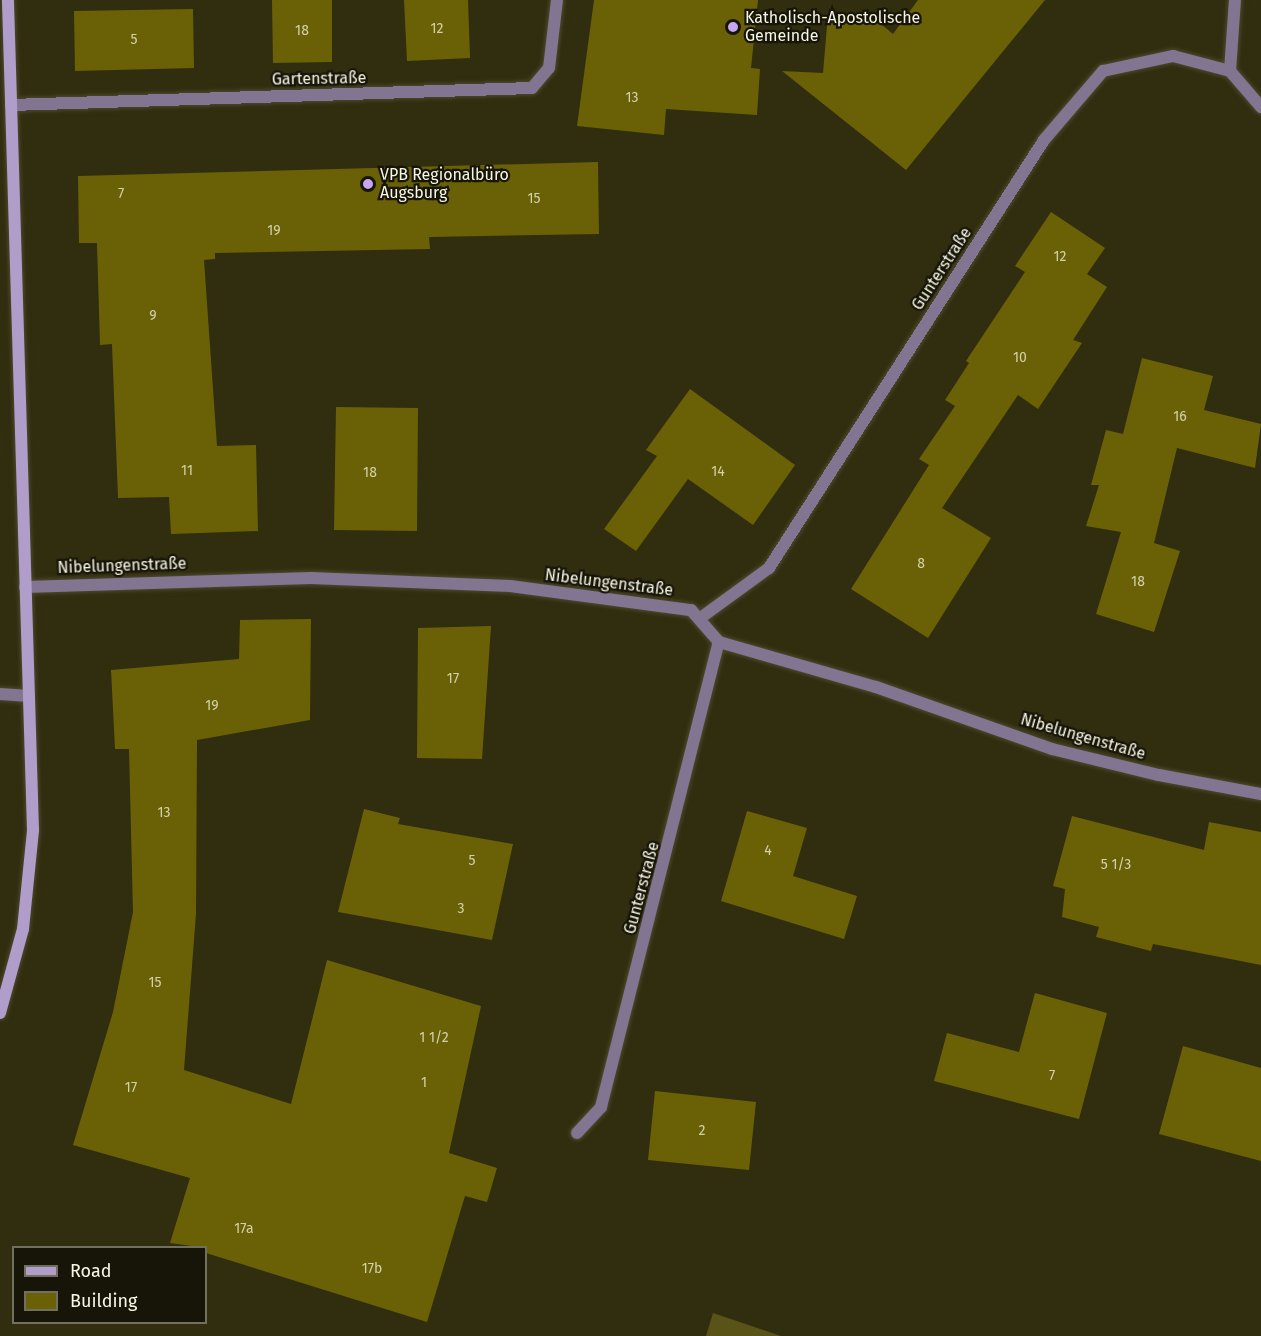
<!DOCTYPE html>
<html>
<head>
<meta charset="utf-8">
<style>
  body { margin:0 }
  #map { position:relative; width:1261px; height:1336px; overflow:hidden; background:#312d0f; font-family:"Fira Sans",sans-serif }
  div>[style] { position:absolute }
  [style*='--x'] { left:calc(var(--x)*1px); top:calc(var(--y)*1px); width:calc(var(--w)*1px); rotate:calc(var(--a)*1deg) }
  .green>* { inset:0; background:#5a5317 }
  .building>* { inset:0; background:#6a6106 }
  .roads { filter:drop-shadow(0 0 2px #4d492d) drop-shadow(0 0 2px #4d492d) }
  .minor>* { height:12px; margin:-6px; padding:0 6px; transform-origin:6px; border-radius:6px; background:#817591 }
  .secondary>* { height:12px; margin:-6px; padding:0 6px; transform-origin:6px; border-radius:6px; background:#b19dca }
  .dots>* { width:16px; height:16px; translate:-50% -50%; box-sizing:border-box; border:3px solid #171508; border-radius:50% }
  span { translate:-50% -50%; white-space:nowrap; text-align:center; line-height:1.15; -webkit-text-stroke:4.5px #171508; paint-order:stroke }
  .number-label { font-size:14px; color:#d4d0ac }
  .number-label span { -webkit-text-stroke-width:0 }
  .poi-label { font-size:16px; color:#f7f5e3 }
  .left { translate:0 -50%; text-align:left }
  .street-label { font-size:16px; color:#f7f5e3 }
  .legend { position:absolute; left:12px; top:1246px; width:195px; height:78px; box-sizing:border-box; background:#171508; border:2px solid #716f60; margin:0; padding:8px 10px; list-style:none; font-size:18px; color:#f7f5e3 }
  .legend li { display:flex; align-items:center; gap:12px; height:30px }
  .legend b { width:30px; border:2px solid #716f60 }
</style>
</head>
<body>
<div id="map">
  <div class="green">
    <div style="clip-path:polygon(713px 1313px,781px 1336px,706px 1336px)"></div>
  </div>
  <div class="building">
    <div style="clip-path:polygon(272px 0,332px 0,332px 62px,273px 63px)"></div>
    <div style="clip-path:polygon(404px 0,468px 0,470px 58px,407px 61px)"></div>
    <div style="clip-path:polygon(594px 0,758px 0,751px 68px,760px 69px,757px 115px,666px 109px,664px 135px,577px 126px)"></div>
    <div style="clip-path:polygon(918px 0,1045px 0,906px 170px,782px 71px,823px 73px,828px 14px,869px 14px,893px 34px)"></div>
    <div style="clip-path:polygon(193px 9px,194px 68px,75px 71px,74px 11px)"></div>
    <div style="clip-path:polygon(598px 162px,599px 234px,429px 237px,430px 249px,215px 253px,215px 259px,204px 260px,217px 446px,256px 445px,258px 531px,171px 534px,169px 497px,118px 498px,112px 344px,100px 345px,97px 243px,79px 243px,78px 176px)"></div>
    <div style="clip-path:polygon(1051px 212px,1105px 248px,1087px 274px,1107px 287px,1073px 340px,1082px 343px,1038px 409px,1018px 395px,942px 508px,991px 538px,928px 638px,851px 589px,929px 465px,919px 459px,955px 406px,945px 400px,969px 363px,966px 361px,1025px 272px,1015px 266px)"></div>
    <div style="clip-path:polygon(1142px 358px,1213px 376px,1204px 410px,1261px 424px,1255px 468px,1177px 448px,1154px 543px,1180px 551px,1154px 632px,1096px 614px,1121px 532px,1086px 526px,1099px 485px,1091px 485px,1106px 430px,1123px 434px)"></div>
    <div style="clip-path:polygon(690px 389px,795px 465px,753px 525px,688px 479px,636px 551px,604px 529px,657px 456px,646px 450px)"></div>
    <div style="clip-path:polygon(336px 407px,418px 408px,417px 531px,334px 530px)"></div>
    <div style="clip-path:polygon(311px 619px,310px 720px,197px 740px,196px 914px,184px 1070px,291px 1104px,327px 960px,481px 1006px,449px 1153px,497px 1168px,487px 1202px,465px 1196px,427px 1322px,206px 1253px,206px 1248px,170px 1243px,190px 1178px,73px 1145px,113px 1012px,133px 912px,129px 749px,115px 749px,111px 670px,239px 659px,240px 620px)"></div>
    <div style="clip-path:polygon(491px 626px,482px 759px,417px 758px,418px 628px)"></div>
    <div style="clip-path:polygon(364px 809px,400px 818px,398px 824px,513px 844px,492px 940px,338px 912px)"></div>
    <div style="clip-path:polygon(747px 811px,807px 828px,793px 876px,857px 896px,844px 939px,721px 901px)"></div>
    <div style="clip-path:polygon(1072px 816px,1204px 850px,1209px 822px,1261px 832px,1261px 965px,1153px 944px,1151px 951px,1096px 937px,1099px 927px,1062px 917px,1065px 889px,1053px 886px)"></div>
    <div style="clip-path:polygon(1035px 993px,1107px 1013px,1079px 1119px,934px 1081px,947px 1033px,1019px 1052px)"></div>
    <div style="clip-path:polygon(1183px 1046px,1261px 1068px,1261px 1161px,1159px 1134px)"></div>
    <div style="clip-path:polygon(655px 1091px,756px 1102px,749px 1170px,648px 1160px)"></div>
  </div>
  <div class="roads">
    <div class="minor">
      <div style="--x:1230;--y:71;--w:71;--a:-86"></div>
      <div style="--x:11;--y:105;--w:521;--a:-1.87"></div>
      <div style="--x:532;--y:88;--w:26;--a:-50"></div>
      <div style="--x:549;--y:68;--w:68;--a:-83.3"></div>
      <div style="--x:25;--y:587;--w:286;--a:-1.8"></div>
      <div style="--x:311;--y:578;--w:199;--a:2.3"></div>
      <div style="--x:510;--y:586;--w:183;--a:7.6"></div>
      <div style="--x:691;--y:610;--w:43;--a:48.8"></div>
      <div style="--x:719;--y:642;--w:163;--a:16"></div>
      <div style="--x:876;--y:687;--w:187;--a:19.4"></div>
      <div style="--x:1052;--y:749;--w:110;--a:13.7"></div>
      <div style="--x:1159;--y:775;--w:104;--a:10.6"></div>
      <div style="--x:699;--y:619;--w:87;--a:-36.1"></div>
      <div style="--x:769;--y:568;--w:509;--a:-57.28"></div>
      <div style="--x:1044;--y:140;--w:91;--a:-49.5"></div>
      <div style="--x:1103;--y:71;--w:72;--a:-12.1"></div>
      <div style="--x:1173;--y:56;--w:59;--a:14.7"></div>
      <div style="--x:1230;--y:71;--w:48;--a:49.3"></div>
      <div style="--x:0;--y:694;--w:29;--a:4"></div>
      <div style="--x:577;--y:1133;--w:35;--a:-47"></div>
      <div style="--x:601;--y:1107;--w:480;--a:-75.8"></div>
    </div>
    <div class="secondary">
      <div style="--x:0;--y:1013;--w:87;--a:-74.7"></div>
      <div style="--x:23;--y:929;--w:100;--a:-84.2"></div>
      <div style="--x:33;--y:830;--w:830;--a:-91.73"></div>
    </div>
  </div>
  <div class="dots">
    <div style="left:733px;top:27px;background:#c7a6ef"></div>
    <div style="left:368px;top:184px;background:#c7a6ef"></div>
  </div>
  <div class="number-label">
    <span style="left:437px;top:29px">12</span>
    <span style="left:302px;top:31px">18</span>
    <span style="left:134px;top:40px">5</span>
    <span style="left:632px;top:98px">13</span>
    <span style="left:121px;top:194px">7</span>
    <span style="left:534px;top:199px">15</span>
    <span style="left:274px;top:231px">19</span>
    <span style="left:1060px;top:257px">12</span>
    <span style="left:153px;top:316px">9</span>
    <span style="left:1020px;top:358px">10</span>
    <span style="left:1180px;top:417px">16</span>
    <span style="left:187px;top:471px">11</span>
    <span style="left:718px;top:472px">14</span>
    <span style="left:370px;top:473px">18</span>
    <span style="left:921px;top:564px">8</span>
    <span style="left:1138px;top:582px">18</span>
    <span style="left:453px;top:679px">17</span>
    <span style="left:212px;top:706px">19</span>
    <span style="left:164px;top:813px">13</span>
    <span style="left:768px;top:851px">4</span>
    <span style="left:472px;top:861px">5</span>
    <span style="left:1116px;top:865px">5 1/3</span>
    <span style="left:461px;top:909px">3</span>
    <span style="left:155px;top:983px">15</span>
    <span style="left:434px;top:1038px">1 1/2</span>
    <span style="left:1052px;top:1076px">7</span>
    <span style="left:424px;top:1083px">1</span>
    <span style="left:131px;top:1088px">17</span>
    <span style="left:702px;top:1131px">2</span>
    <span style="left:244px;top:1229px">17a</span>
    <span style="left:372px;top:1269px">17b</span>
  </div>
  <div class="poi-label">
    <span class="left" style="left:745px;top:27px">Katholisch-Apostolische<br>Gemeinde</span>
    <span class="left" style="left:380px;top:184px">VPB Regionalbüro<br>Augsburg</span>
  </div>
  <div class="street-label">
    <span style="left:319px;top:79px;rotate:-1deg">Gartenstraße</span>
    <span style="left:942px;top:269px;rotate:-57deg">Gunterstraße</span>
    <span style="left:122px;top:566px;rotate:-2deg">Nibelungenstraße</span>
    <span style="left:609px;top:583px;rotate:7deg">Nibelungenstraße</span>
    <span style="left:1083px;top:737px;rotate:16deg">Nibelungenstraße</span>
    <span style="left:642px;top:888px;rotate:-75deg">Gunterstraße</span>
  </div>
  <ul class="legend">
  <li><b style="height:8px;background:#b19dca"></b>Road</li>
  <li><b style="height:16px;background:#6a6106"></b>Building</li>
  </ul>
</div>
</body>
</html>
